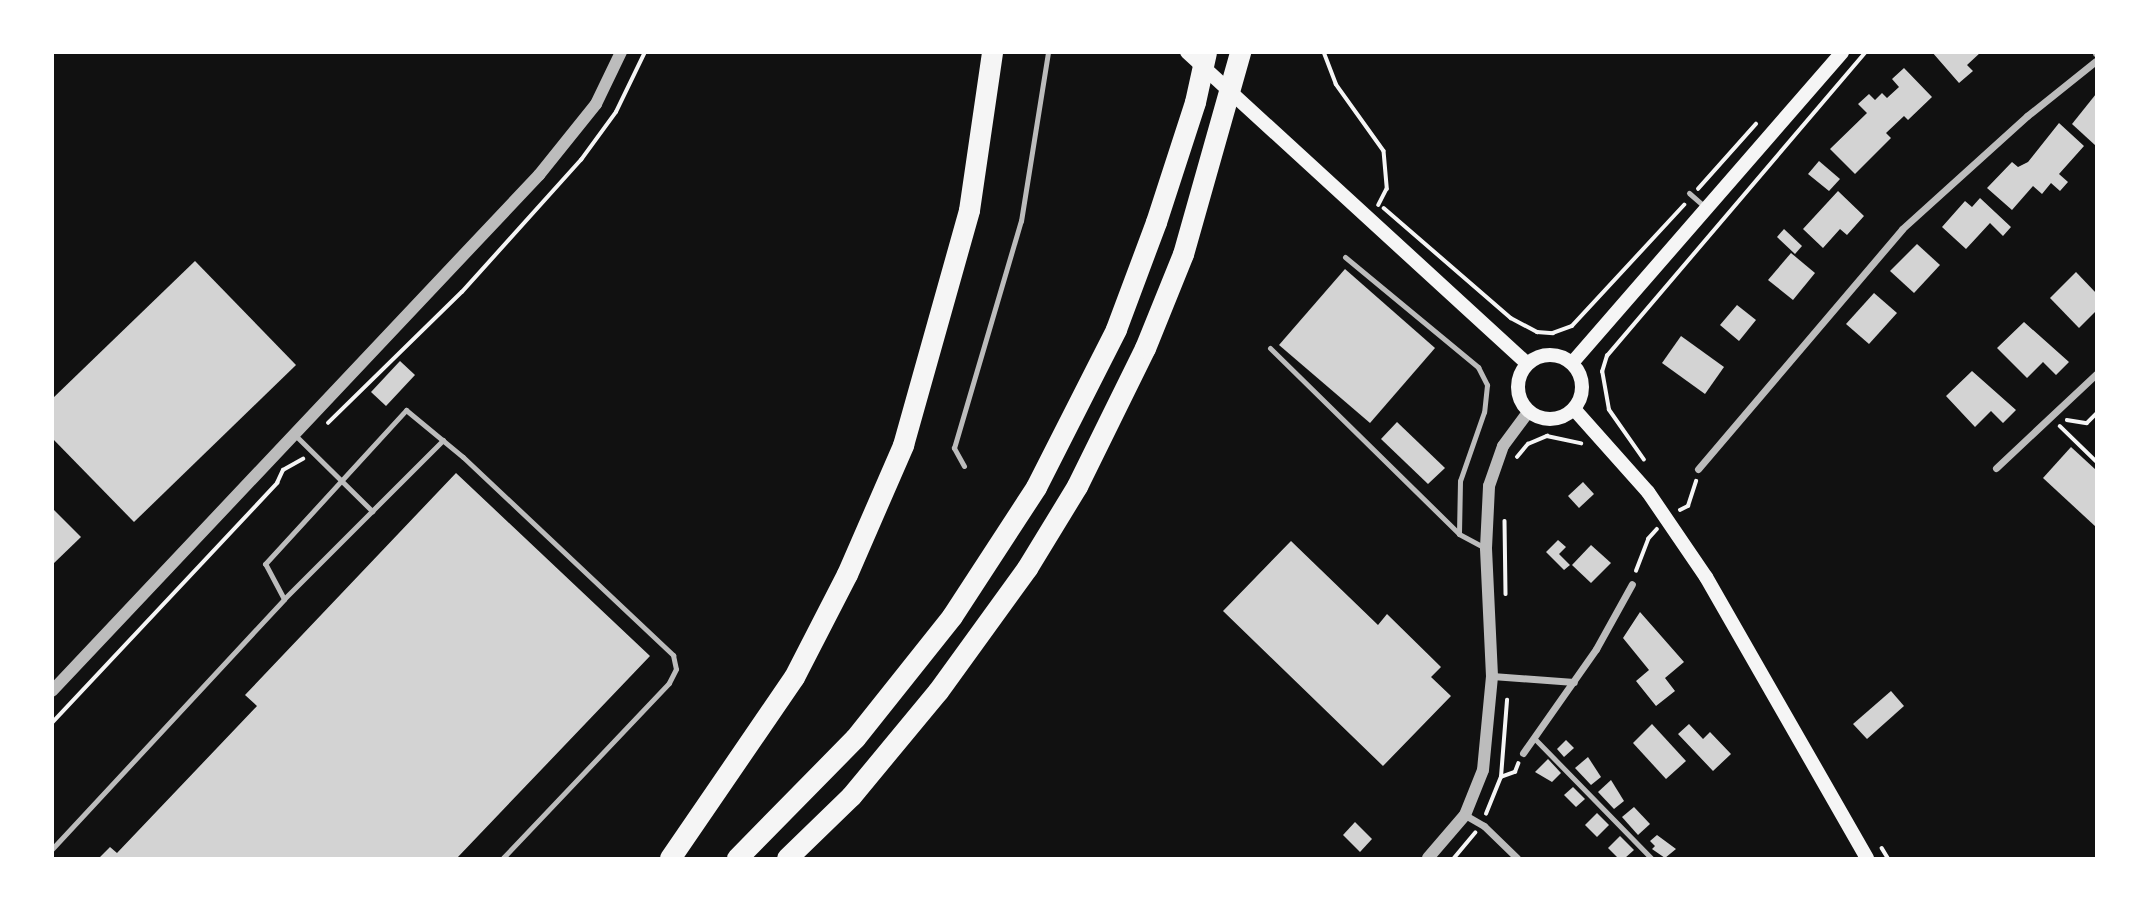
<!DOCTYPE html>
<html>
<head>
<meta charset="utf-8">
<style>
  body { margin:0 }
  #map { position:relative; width:2149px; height:911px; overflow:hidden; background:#111; font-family:Jost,sans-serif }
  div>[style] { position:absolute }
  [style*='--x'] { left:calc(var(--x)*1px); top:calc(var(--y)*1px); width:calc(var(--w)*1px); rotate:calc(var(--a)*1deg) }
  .building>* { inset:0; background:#d3d3d3 }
  .path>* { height:3.5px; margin:-1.75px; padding:0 1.75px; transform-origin:1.75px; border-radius:1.75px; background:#f5f5f5 }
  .service>* { height:5px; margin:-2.5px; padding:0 2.5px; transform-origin:2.5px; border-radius:2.5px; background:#bcbcbc }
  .minor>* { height:7px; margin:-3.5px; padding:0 3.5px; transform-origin:3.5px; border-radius:3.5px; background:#bcbcbc }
  .tertiary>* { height:12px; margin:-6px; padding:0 6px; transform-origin:6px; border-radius:6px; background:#bcbcbc }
  .secondary>* { height:14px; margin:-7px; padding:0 7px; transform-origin:7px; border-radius:7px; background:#f5f5f5 }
  .secondary>.ring { margin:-7px; padding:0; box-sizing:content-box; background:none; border:14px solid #f5f5f5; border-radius:50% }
  .motorway>* { height:21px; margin:-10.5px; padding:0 10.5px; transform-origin:10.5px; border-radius:10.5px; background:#f5f5f5 }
  span { translate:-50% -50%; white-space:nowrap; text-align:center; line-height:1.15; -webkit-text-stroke:6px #fff; paint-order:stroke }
  .frame { position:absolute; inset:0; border:54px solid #fff; pointer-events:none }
</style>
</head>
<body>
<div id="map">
  <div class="building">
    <div style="clip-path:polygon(1932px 52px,1981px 52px,1967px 65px,1973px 71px,1959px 83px)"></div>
    <div style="clip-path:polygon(1904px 68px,1932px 97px,1908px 120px,1904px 116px,1886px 133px,1891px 138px,1855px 174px,1830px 149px,1867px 113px,1858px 104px,1869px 94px,1875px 100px,1882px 93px,1887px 98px,1899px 87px,1892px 79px)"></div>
    <div style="clip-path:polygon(2096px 94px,2096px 146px,2072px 124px)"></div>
    <div style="clip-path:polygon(2059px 123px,2084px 146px,2059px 174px,2068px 182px,2060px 191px,2051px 183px,2042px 194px,2033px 186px,2012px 210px,1987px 188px,2012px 162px,2018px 167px,2028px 162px)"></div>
    <div style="clip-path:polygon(1819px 161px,1840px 179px,1829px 191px,1808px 174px)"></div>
    <div style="clip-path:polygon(1838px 191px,1864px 216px,1847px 235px,1840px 229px,1823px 248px,1803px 229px)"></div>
    <div style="clip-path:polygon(1980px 198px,2011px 227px,2003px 236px,1990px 223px,1966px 249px,1942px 227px,1965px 201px,1972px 207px)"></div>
    <div style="clip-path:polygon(1784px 229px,1802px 246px,1795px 254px,1777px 237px)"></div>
    <div style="clip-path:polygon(1917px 244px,1940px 265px,1914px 293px,1890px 271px)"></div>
    <div style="clip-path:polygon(1791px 253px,1815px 273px,1793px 300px,1768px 280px)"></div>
    <div style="clip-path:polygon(195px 261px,296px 365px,134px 522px,52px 438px,52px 399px)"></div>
    <div style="clip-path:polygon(1345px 269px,1435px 348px,1370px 423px,1279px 345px)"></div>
    <div style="clip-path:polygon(2076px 272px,2096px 293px,2096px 311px,2079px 328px,2050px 298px)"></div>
    <div style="clip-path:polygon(1874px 293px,1897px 313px,1869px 344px,1846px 324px)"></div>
    <div style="clip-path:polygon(1737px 305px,1756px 320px,1739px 341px,1720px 325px)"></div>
    <div style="clip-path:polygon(2024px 322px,2069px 362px,2056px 375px,2043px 362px,2027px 378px,1997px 348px)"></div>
    <div style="clip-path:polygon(1681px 336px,1724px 367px,1705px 394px,1662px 363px)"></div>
    <div style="clip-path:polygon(400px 361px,415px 375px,386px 406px,371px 392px)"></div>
    <div style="clip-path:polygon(1972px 371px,2016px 410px,2003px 423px,1991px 411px,1975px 427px,1946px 396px)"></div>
    <div style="clip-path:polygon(1397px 422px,1445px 468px,1428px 484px,1381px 439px)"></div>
    <div style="clip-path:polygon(2071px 447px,2096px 470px,2096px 527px,2043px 478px)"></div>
    <div style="clip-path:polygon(456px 473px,650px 656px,457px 858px,99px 858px,110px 847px,117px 853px,257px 706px,245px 695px)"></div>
    <div style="clip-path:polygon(1583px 482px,1594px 494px,1579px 508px,1568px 496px)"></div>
    <div style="clip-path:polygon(52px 508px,81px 537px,52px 565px)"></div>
    <div style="clip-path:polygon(1558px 540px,1566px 547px,1559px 554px,1570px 565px,1564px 570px,1546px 552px)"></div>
    <div style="clip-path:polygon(1291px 541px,1378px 625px,1387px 614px,1441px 667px,1431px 677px,1451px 696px,1383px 766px,1223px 611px)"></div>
    <div style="clip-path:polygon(1591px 545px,1611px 563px,1591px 583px,1572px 565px)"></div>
    <div style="clip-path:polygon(1640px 612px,1684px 662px,1665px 678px,1675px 691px,1656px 706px,1636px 681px,1649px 670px,1623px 638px)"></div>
    <div style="clip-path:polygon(1891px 691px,1904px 706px,1867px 739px,1853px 724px)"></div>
    <div style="clip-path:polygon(1652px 724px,1686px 761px,1666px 779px,1633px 743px)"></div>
    <div style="clip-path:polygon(1689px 724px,1703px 739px,1710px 732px,1731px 754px,1713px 771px,1678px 734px)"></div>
    <div style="clip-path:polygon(1566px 740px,1574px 748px,1564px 757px,1557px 749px)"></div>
    <div style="clip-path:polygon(1588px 757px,1601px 777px,1591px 785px,1575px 768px)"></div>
    <div style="clip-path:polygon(1548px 759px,1561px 773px,1552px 782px,1535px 772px)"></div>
    <div style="clip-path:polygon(1611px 780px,1624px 801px,1614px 809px,1598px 792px)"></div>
    <div style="clip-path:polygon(1573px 787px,1585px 799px,1576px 807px,1564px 795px)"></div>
    <div style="clip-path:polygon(1634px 807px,1650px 824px,1638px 835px,1622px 817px)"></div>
    <div style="clip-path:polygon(1597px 813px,1609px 825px,1597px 837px,1585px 825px)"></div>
    <div style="clip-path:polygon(1355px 822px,1372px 839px,1360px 852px,1343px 835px)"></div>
    <div style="clip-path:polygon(1657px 835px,1676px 849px,1665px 858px,1652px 849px,1655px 846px,1650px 841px)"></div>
    <div style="clip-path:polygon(1620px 836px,1634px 850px,1625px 858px,1618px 858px,1608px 848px)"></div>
  </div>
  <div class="path">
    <div style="--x:1324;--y:52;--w:34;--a:69"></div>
    <div style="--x:1336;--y:84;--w:82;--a:54.4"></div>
    <div style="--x:1384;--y:151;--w:38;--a:85"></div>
    <div style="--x:1387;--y:189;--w:18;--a:117"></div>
    <div style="--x:1698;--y:189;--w:87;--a:-48.3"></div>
    <div style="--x:1384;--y:208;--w:168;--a:40.9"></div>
    <div style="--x:1511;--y:318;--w:30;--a:28"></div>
    <div style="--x:1537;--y:332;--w:16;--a:4"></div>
    <div style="--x:1553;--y:333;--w:20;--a:-20"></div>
    <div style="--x:1572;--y:326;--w:165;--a:-47.2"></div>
    <div style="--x:2067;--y:420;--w:20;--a:9"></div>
    <div style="--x:2087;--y:423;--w:13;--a:-45"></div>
    <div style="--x:328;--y:423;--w:187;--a:-44.4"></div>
    <div style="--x:462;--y:292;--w:178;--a:-48"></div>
    <div style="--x:581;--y:160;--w:59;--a:-53.9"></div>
    <div style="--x:616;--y:112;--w:67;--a:-64.2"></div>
    <div style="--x:2060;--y:426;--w:50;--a:44.2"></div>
    <div style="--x:1517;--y:457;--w:17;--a:-50"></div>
    <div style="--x:1528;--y:444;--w:21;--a:-23"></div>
    <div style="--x:1547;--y:436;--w:35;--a:12"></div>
    <div style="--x:1644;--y:460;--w:61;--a:-125"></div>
    <div style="--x:1609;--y:410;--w:39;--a:-100"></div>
    <div style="--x:1602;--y:372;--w:17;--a:-73"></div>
    <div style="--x:1607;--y:356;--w:399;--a:-49.6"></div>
    <div style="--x:1680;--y:510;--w:9;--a:-27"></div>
    <div style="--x:1688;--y:506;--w:26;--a:-72"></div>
    <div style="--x:1505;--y:521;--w:73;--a:89.2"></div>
    <div style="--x:1636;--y:571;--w:34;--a:-69"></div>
    <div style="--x:1648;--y:539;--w:13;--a:-48"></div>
    <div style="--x:52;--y:723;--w:329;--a:-46.8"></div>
    <div style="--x:277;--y:483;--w:14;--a:-65"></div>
    <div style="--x:283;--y:470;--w:23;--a:-29"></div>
    <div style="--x:1501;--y:777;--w:15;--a:-20"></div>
    <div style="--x:1515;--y:772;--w:9;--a:-69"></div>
    <div style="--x:1486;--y:814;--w:40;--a:-68"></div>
    <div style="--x:1501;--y:777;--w:77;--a:-85.5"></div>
    <div style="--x:1882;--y:848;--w:12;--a:59"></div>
    <div style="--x:1454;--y:858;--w:33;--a:-50"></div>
  </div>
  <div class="service">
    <div style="--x:1689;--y:193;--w:23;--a:41"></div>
    <div style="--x:1345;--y:257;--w:173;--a:39.6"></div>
    <div style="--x:1478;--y:367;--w:20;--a:63"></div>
    <div style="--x:1487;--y:385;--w:27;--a:96"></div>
    <div style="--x:1484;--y:412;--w:73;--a:109.2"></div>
    <div style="--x:1460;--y:481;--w:53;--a:91.1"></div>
    <div style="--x:1270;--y:348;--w:265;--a:44.5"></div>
    <div style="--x:1459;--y:534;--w:27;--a:28"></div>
    <div style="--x:294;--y:434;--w:110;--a:44.6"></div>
    <div style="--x:964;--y:466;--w:21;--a:-119"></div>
    <div style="--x:954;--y:448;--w:237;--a:-73.6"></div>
    <div style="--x:1021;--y:221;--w:171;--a:-80.9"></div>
    <div style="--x:284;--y:599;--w:225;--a:-45"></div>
    <div style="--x:1534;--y:738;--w:168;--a:45.7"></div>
    <div style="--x:52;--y:849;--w:341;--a:-47.1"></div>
    <div style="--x:284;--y:599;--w:40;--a:-118"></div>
    <div style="--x:265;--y:564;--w:209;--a:-47.5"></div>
    <div style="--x:406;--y:410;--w:74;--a:39.5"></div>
    <div style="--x:463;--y:457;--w:289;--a:43.3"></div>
    <div style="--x:673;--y:655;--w:14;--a:78"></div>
    <div style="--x:676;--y:669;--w:16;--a:117"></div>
    <div style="--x:669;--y:683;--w:241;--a:133.5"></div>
  </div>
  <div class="minor">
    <div style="--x:2096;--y:52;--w:1;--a:90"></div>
    <div style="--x:1996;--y:468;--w:137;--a:-43.2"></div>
    <div style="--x:1698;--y:469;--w:315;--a:-49.6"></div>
    <div style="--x:1902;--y:229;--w:169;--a:-42.1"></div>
    <div style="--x:2027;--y:116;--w:88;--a:-38.6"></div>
    <div style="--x:1492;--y:676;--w:82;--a:4.2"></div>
    <div style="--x:1523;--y:753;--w:127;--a:-54.9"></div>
    <div style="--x:1596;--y:649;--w:74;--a:-61"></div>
    <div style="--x:1465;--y:815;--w:22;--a:30"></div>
    <div style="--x:1484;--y:826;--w:46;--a:44.1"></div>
  </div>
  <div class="tertiary">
    <div style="--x:52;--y:691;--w:710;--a:-46.66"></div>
    <div style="--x:539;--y:175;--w:91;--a:-51.2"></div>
    <div style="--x:596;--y:104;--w:58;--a:-64.3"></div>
    <div style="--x:1428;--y:858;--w:57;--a:-49.3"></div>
    <div style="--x:1465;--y:815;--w:48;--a:-68.2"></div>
    <div style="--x:1483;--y:770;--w:94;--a:-84.5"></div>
    <div style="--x:1492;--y:676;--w:128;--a:-92.7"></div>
    <div style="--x:1486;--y:548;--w:62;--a:-87.2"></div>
    <div style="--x:1489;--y:486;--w:42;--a:-70.7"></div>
    <div style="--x:1503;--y:446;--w:44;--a:-53.4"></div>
  </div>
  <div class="secondary">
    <div style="--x:1187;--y:52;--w:461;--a:42.5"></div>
    <div class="ring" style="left:1518px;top:355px;width:50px;height:50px"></div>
    <div style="--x:1572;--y:363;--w:412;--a:-49"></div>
    <div style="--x:1574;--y:409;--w:111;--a:48.3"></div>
    <div style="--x:1648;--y:492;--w:103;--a:55.7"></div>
    <div style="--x:1706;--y:577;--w:324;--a:60.2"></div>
  </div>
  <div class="motorway">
    <div style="--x:670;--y:858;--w:219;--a:-55.6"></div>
    <div style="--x:794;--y:677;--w:116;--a:-62.8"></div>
    <div style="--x:847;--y:574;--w:141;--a:-66.5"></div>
    <div style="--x:903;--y:445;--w:244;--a:-74.3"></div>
    <div style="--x:969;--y:210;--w:160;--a:-81.7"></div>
    <div style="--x:737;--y:858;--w:168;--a:-45.5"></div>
    <div style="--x:855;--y:738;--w:156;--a:-51.5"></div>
    <div style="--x:952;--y:616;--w:154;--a:-56.9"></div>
    <div style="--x:1036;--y:487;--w:177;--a:-63.1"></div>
    <div style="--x:1116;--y:329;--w:114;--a:-69.5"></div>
    <div style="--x:1156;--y:222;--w:126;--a:-72"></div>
    <div style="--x:1195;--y:102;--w:51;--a:-77.6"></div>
    <div style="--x:787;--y:858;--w:89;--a:-44.1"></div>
    <div style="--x:851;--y:796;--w:136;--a:-50.4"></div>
    <div style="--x:938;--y:691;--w:152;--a:-54.1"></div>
    <div style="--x:1027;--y:568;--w:96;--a:-58.6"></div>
    <div style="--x:1077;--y:486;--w:154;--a:-63.8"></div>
    <div style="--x:1145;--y:348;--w:101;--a:-68"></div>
    <div style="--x:1183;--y:254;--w:210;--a:-74.2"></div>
  </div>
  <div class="frame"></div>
</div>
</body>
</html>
